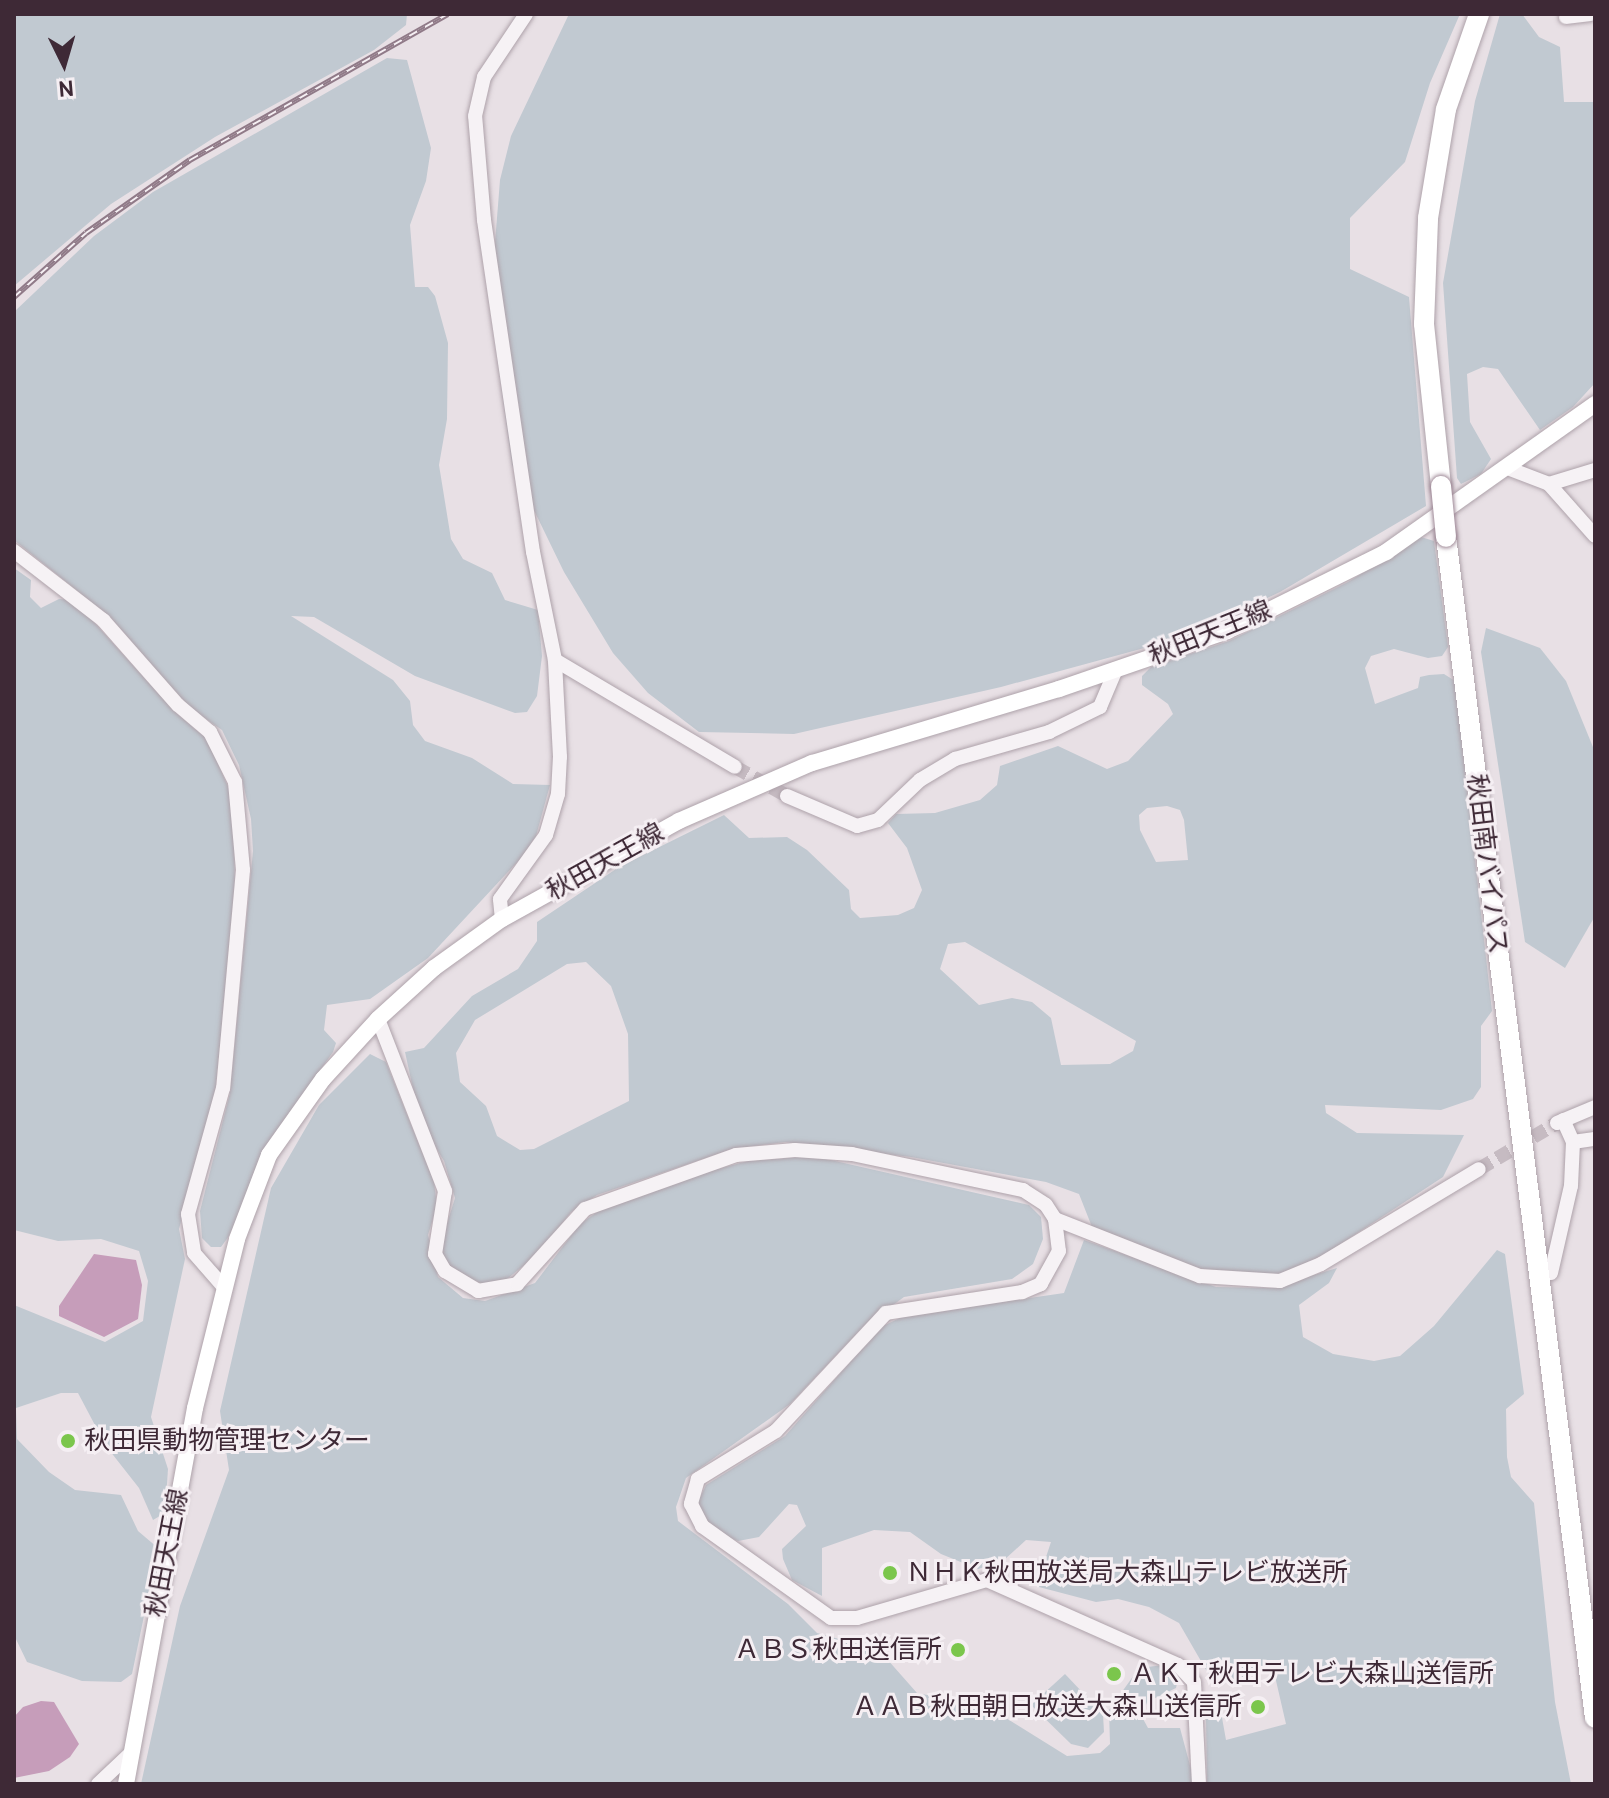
<!DOCTYPE html>
<html>
<head>
<meta charset="utf-8">
<style>
  body { margin:0 }
  #map { position:relative; width:1609px; height:1798px; overflow:hidden; background:#e8e0e5; font-family:Cabin,"Noto Sans JP",sans-serif }
  div>[style] { position:absolute }
  [style*='--x'] { left:calc(var(--x)*1px); top:calc(var(--y)*1px); width:calc(var(--w)*1px); rotate:calc(var(--a)*1deg) }
  .green>* { inset:0; background:#c1c9d1 }
  .water>* { inset:0; background:#c69dba }
  .minor-tunnel>* { height:14px; margin-top:-7px; transform-origin:0; background:repeating-linear-gradient(90deg,#c6bbc2 0 14px,transparent 0 21px) }
  .roads { filter:drop-shadow(0 0 2px #aea2aa) drop-shadow(0 0 2px #aea2aa) }
  .minor>* { height:14px; margin:-7px; padding:0 7px; transform-origin:7px; border-radius:7px; background:#f6f2f5 }
  .major>* { height:16px; margin:-8px; padding:0 8px; transform-origin:8px; border-radius:8px; background:#fff }
  .highway>* { height:20px; margin:-10px; padding:0 10px; transform-origin:10px; border-radius:10px; background:#fff }
  .rail>* { height:6px; margin-top:-3px; transform-origin:0; background:repeating-linear-gradient(90deg,#f5eff3 0 9px,#907a88 0 18px); box-sizing:border-box; border-block:2px solid #907a88 }
  .bridges { filter:drop-shadow(0 0 2px #9e8896) drop-shadow(0 0 2px #9e8896) }
  .highway-bridge>* { height:20px; margin:-10px; padding:0 10px; transform-origin:10px; border-radius:10px; background:#fff }
  .dots>* { width:22px; height:22px; translate:-50% -50%; box-sizing:border-box; border:4px solid #f5eff3; border-radius:50% }
  span { translate:-50% -50%; white-space:nowrap; text-align:center; line-height:1.15; -webkit-text-stroke:6px #f5eff3; paint-order:stroke }
  .street-label { font-size:26px; color:#3e2936 }
  .poi-label { font-size:26px; color:#3e2936 }
  .left { translate:0 -50%; text-align:left }
  .right { translate:-100% -50%; text-align:right }
  .frame { position:absolute; inset:0; border:16px solid #3e2936; pointer-events:none }
  .north { position:absolute; left:24px; top:24px; width:80px; height:80px; -webkit-text-stroke:6px #f5eff3; paint-order:stroke; rotate:175deg; font-size:22px; font-weight:700; line-height:32px; text-align:center; color:#3e2936 }
  .north::after { content:''; display:block; margin:auto; width:28px; height:36px; background:#3e2936; clip-path:polygon(50% 0,100% 100%,50% 72%,0 100%) }
</style>
</head>
<body>
<div id="map">
  <div class="green">
    <div style="clip-path:polygon(14px 14px,407px 14px,406px 25px,374px 50px,215px 137px,111px 204px,14px 286px)"></div>
    <div style="clip-path:polygon(569px 14px,1460px 14px,1430px 83px,1405px 162px,1350px 218px,1350px 269px,1409px 297px,1426px 506px,1280px 592px,1181px 638px,1001px 687px,794px 734px,699px 732px,648px 693px,613px 653px,564px 572px,512px 465px,490px 306px,500px 180px,511px 136px)"></div>
    <div style="clip-path:polygon(1500px 14px,1522px 14px,1539px 37px,1560px 47px,1564px 102px,1595px 102px,1595px 383px,1573px 407px,1540px 430px,1498px 369px,1483px 367px,1467px 374px,1470px 422px,1491px 459px,1481px 474px,1461px 484px,1457px 478px,1443px 283px,1475px 101px)"></div>
    <div style="clip-path:polygon(387px 58px,407px 60px,431px 148px,426px 181px,410px 225px,415px 287px,428px 287px,435px 296px,448px 343px,447px 419px,439px 465px,451px 539px,463px 559px,492px 573px,505px 600px,538px 610px,542px 656px,537px 696px,527px 712px,515px 713px,415px 676px,314px 617px,291px 616px,393px 680px,410px 701px,413px 725px,425px 741px,472px 758px,513px 784px,550px 785px,536px 836px,521px 858px,428px 958px,370px 999px,327px 1005px,324px 1030px,336px 1043px,333px 1052px,272px 1138px,229px 1236px,221px 1247px,211px 1247px,202px 1238px,200px 1211px,230px 1093px,253px 851px,251px 819px,239px 765px,222px 730px,189px 707px,111px 618px,14px 540px,14px 312px,94px 236px,153px 192px)"></div>
    <div style="clip-path:polygon(evenodd,1421px 537px,1434px 541px,1448px 647px,1442px 656px,1428px 658px,1394px 649px,1371px 656px,1365px 668px,1375px 704px,1418px 688px,1420px 677px,1429px 675px,1444px 674px,1455px 681px,1492px 1011px,1481px 1026px,1481px 1087px,1473px 1099px,1441px 1110px,1325px 1105px,1326px 1113px,1357px 1133px,1464px 1135px,1443px 1177px,1307px 1266px,1274px 1275px,1222px 1273px,1185px 1265px,1092px 1227px,1079px 1194px,1046px 1182px,911px 1157px,785px 1142px,732px 1149px,597px 1195px,571px 1212px,539px 1253px,502px 1283px,481px 1283px,457px 1275px,448px 1265px,439px 1249px,455px 1198px,444px 1161px,420px 1121px,405px 1052px,424px 1048px,472px 996px,518px 969px,537px 941px,537px 922px,619px 867px,724px 815px,749px 838px,787px 837px,807px 850px,849px 890px,851px 909px,860px 918px,898px 915px,914px 908px,922px 890px,907px 848px,888px 823px,896px 814px,935px 813px,980px 800px,997px 785px,1000px 766px,1058px 746px,1107px 769px,1128px 761px,1173px 714px,1168px 704px,1142px 685px,1142px 676px,1151px 667px,1229px 641px,1348px 582px,1421px 537px,1167px 806px,1180px 810px,1184px 820px,1188px 860px,1156px 862px,1140px 830px,1139px 815px,1147px 808px,1167px 806px,1421px 537px,965px 942px,1136px 1041px,1133px 1051px,1110px 1064px,1061px 1065px,1051px 1018px,1032px 1002px,1012px 998px,979px 1005px,940px 969px,948px 944px,965px 942px,1421px 537px,586px 962px,611px 986px,628px 1034px,629px 1101px,534px 1149px,520px 1150px,497px 1136px,486px 1106px,460px 1082px,456px 1053px,475px 1020px,567px 964px,586px 962px)"></div>
    <div style="clip-path:polygon(14px 568px,31px 580px,30px 597px,41px 608px,59px 599px,74px 600px,174px 711px,208px 740px,234px 801px,235px 904px,215px 1095px,179px 1229px,185px 1259px,151px 1417px,168px 1469px,165px 1513px,153px 1520px,139px 1488px,106px 1446px,78px 1393px,61px 1393px,16px 1408px,17px 1439px,49px 1472px,75px 1490px,121px 1495px,138px 1531px,158px 1548px,132px 1674px,121px 1682px,82px 1681px,27px 1662px,14px 1635px,14px 1305px,105px 1342px,143px 1321px,148px 1281px,139px 1251px,101px 1239px,58px 1241px,14px 1230px)"></div>
    <div style="clip-path:polygon(1486px 628px,1540px 648px,1566px 681px,1595px 752px,1595px 916px,1565px 968px,1525px 942px,1481px 652px)"></div>
    <div style="clip-path:polygon(370px 1054px,386px 1062px,434px 1182px,437px 1206px,428px 1235px,438px 1277px,463px 1298px,485px 1301px,535px 1283px,580px 1224px,600px 1210px,687px 1177px,748px 1161px,813px 1156px,1029px 1205px,1041px 1217px,1043px 1239px,1033px 1264px,1012px 1279px,904px 1297px,863px 1327px,790px 1404px,686px 1478px,676px 1507px,678px 1521px,788px 1604px,817px 1633px,879px 1650px,917px 1693px,988px 1707px,1067px 1756px,1100px 1753px,1110px 1744px,1109px 1710px,1139px 1668px,1164px 1665px,1178px 1679px,1176px 1688px,1147px 1702px,1142px 1717px,1148px 1728px,1180px 1728px,1195px 1784px,141px 1784px,180px 1606px,229px 1470px,220px 1411px,271px 1188px,319px 1105px)"></div>
    <div style="clip-path:polygon(1084px 1240px,1216px 1287px,1271px 1288px,1337px 1268px,1329px 1283px,1299px 1305px,1303px 1337px,1333px 1354px,1374px 1361px,1400px 1356px,1434px 1326px,1497px 1250px,1505px 1254px,1524px 1394px,1506px 1409px,1507px 1457px,1511px 1477px,1534px 1503px,1555px 1702px,1571px 1784px,1207px 1784px,1206px 1718px,1221px 1712px,1226px 1740px,1286px 1724px,1274px 1672px,1222px 1681px,1209px 1675px,1179px 1623px,1149px 1607px,1118px 1599px,1096px 1602px,1039px 1587px,1034px 1563px,1046px 1557px,1051px 1542px,1026px 1540px,1003px 1561px,978px 1569px,941px 1554px,910px 1532px,874px 1530px,822px 1548px,822px 1596px,792px 1580px,783px 1559px,782px 1549px,806px 1526px,797px 1505px,789px 1504px,759px 1537px,738px 1541px,719px 1534px,699px 1515px,698px 1502px,706px 1485px,785px 1436px,881px 1327px,904px 1316px,1064px 1293px)"></div>
    <div style="clip-path:polygon(1065px 1674px,1103px 1714px,1104px 1732px,1088px 1748px,1071px 1744px,1031px 1705px)"></div>
  </div>
  <div class="water">
    <div style="clip-path:polygon(94px 1254px,136px 1260px,142px 1285px,138px 1319px,104px 1337px,59px 1316px,59px 1306px)"></div>
    <div style="clip-path:polygon(41px 1701px,54px 1702px,79px 1744px,70px 1757px,49px 1771px,14px 1778px,14px 1717px,23px 1707px)"></div>
  </div>
  <div class="minor-tunnel">
    <div style="--x:735;--y:767;--w:60;--a:29.1"></div>
    <div style="--x:1479;--y:1169;--w:91;--a:-30.5"></div>
  </div>
  <div class="roads">
    <div class="minor">
      <div style="--x:1566;--y:17;--w:24;--a:-7"></div>
      <div style="--x:1510;--y:469;--w:42;--a:21"></div>
      <div style="--x:1549;--y:484;--w:48;--a:-16.9"></div>
      <div style="--x:1549;--y:484;--w:69;--a:48.5"></div>
      <div style="--x:14;--y:551;--w:113;--a:37.8"></div>
      <div style="--x:103;--y:620;--w:113;--a:48.6"></div>
      <div style="--x:178;--y:705;--w:42;--a:40.2"></div>
      <div style="--x:210;--y:732;--w:56;--a:63.4"></div>
      <div style="--x:235;--y:782;--w:88;--a:84.8"></div>
      <div style="--x:243;--y:870;--w:219;--a:95.2"></div>
      <div style="--x:223;--y:1088;--w:131;--a:105.5"></div>
      <div style="--x:188;--y:1214;--w:39;--a:81"></div>
      <div style="--x:194;--y:1253;--w:44;--a:48.7"></div>
      <div style="--x:555;--y:660;--w:209;--a:30.7"></div>
      <div style="--x:787;--y:796;--w:76;--a:23.2"></div>
      <div style="--x:857;--y:826;--w:22;--a:-16"></div>
      <div style="--x:878;--y:820;--w:58;--a:-43.6"></div>
      <div style="--x:920;--y:780;--w:41;--a:-31"></div>
      <div style="--x:955;--y:759;--w:98;--a:-16"></div>
      <div style="--x:1049;--y:732;--w:57;--a:-26.1"></div>
      <div style="--x:1100;--y:707;--w:39;--a:-67"></div>
      <div style="--x:502;--y:919;--w:20;--a:-96"></div>
      <div style="--x:500;--y:899;--w:79;--a:-54.3"></div>
      <div style="--x:546;--y:835;--w:43;--a:-73.7"></div>
      <div style="--x:558;--y:794;--w:37;--a:-87"></div>
      <div style="--x:560;--y:757;--w:97;--a:-93"></div>
      <div style="--x:555;--y:660;--w:110;--a:-101.5"></div>
      <div style="--x:533;--y:552;--w:336;--a:-98.4"></div>
      <div style="--x:484;--y:220;--w:104;--a:-94.9"></div>
      <div style="--x:475;--y:116;--w:40;--a:-77"></div>
      <div style="--x:484;--y:77;--w:76;--a:-56.3"></div>
      <div style="--x:378;--y:1019;--w:185;--a:68.7"></div>
      <div style="--x:445;--y:1191;--w:64;--a:99"></div>
      <div style="--x:435;--y:1254;--w:20;--a:60"></div>
      <div style="--x:445;--y:1271;--w:39;--a:31"></div>
      <div style="--x:478;--y:1291;--w:40;--a:-10"></div>
      <div style="--x:517;--y:1284;--w:101;--a:-47.8"></div>
      <div style="--x:585;--y:1209;--w:160;--a:-19.7"></div>
      <div style="--x:736;--y:1155;--w:59;--a:-4.8"></div>
      <div style="--x:795;--y:1150;--w:57;--a:4"></div>
      <div style="--x:852;--y:1154;--w:175;--a:11.9"></div>
      <div style="--x:1023;--y:1190;--w:27;--a:33"></div>
      <div style="--x:1046;--y:1205;--w:17;--a:57"></div>
      <div style="--x:1055;--y:1219;--w:32;--a:83"></div>
      <div style="--x:1059;--y:1251;--w:38;--a:119"></div>
      <div style="--x:1041;--y:1284;--w:21;--a:157"></div>
      <div style="--x:1022;--y:1292;--w:138;--a:171.2"></div>
      <div style="--x:886;--y:1313;--w:161;--a:133"></div>
      <div style="--x:776;--y:1431;--w:92;--a:148.4"></div>
      <div style="--x:698;--y:1479;--w:26;--a:106"></div>
      <div style="--x:691;--y:1504;--w:25;--a:63"></div>
      <div style="--x:702;--y:1526;--w:158;--a:35.5"></div>
      <div style="--x:831;--y:1618;--w:26;--a:0"></div>
      <div style="--x:857;--y:1618;--w:135;--a:-16.3"></div>
      <div style="--x:987;--y:1580;--w:209;--a:24"></div>
      <div style="--x:1178;--y:1665;--w:23;--a:47"></div>
      <div style="--x:1194;--y:1682;--w:102;--a:87.2"></div>
      <div style="--x:1557;--y:1123;--w:41;--a:-22.8"></div>
      <div style="--x:1573;--y:1142;--w:22;--a:-8"></div>
      <div style="--x:1055;--y:1219;--w:156;--a:21.5"></div>
      <div style="--x:1200;--y:1276;--w:80;--a:3.6"></div>
      <div style="--x:1280;--y:1281;--w:44;--a:-22.5"></div>
      <div style="--x:1321;--y:1264;--w:184;--a:-31"></div>
      <div style="--x:1551;--y:1273;--w:89;--a:-77.1"></div>
      <div style="--x:1571;--y:1186;--w:44;--a:-87.4"></div>
      <div style="--x:1573;--y:1142;--w:24;--a:-114"></div>
      <div style="--x:98;--y:1784;--w:47;--a:-43.3"></div>
    </div>
    <div class="major">
      <div style="--x:126;--y:1784;--w:382;--a:-79.6"></div>
      <div style="--x:195;--y:1408;--w:174;--a:-76"></div>
      <div style="--x:237;--y:1239;--w:90;--a:-69.1"></div>
      <div style="--x:269;--y:1155;--w:93;--a:-54.6"></div>
      <div style="--x:323;--y:1079;--w:81;--a:-47.5"></div>
      <div style="--x:378;--y:1019;--w:76;--a:-42.3"></div>
      <div style="--x:434;--y:968;--w:84;--a:-35.8"></div>
      <div style="--x:502;--y:919;--w:202;--a:-29"></div>
      <div style="--x:679;--y:821;--w:145;--a:-23.6"></div>
      <div style="--x:812;--y:763;--w:258;--a:-16.7"></div>
      <div style="--x:1059;--y:689;--w:178;--a:-19"></div>
      <div style="--x:1227;--y:631;--w:178;--a:-26.4"></div>
      <div style="--x:1386;--y:552;--w:256;--a:-35.3"></div>
    </div>
    <div class="highway">
      <div style="--x:1441;--y:486;--w:163;--a:-96"></div>
      <div style="--x:1424;--y:324;--w:106;--a:-87.8"></div>
      <div style="--x:1428;--y:218;--w:110;--a:-80.6"></div>
      <div style="--x:1446;--y:109;--w:101;--a:-70.8"></div>
      <div style="--x:1446;--y:537;--w:1190;--a:82.81"></div>
    </div>
  </div>
  <div class="rail">
    <div style="--x:14;--y:297;--w:96;--a:-41.6"></div>
    <div style="--x:86;--y:233;--w:127;--a:-35.1"></div>
    <div style="--x:190;--y:160;--w:296;--a:-29.5"></div>
  </div>
  <div class="bridges">
    <div class="highway-bridge">
      <div style="--x:1441;--y:486;--w:51;--a:84.4"></div>
    </div>
  </div>
  <div class="dots">
    <div style="left:68px;top:1441px;background:#7bc64c"></div>
    <div style="left:890px;top:1573px;background:#7bc64c"></div>
    <div style="left:958px;top:1650px;background:#7bc64c"></div>
    <div style="left:1114px;top:1674px;background:#7bc64c"></div>
    <div style="left:1258px;top:1707px;background:#7bc64c"></div>
  </div>
  <div class="street-label">
    <span style="left:1210px;top:633px;rotate:-22deg">秋田天王線</span>
    <span style="left:605px;top:862px;rotate:-29deg">秋田天王線</span>
    <span style="left:1487px;top:864px;rotate:83deg">秋田南バイパス</span>
    <span style="left:167px;top:1553px;rotate:-79deg">秋田天王線</span>
  </div>
  <div class="poi-label">
    <span class="left" style="left:84px;top:1441px">秋田県動物管理センター</span>
    <span class="left" style="left:906px;top:1573px">ＮＨＫ秋田放送局大森山テレビ放送所</span>
    <span class="right" style="left:942px;top:1650px">ＡＢＳ秋田送信所</span>
    <span class="left" style="left:1130px;top:1674px">ＡＫＴ秋田テレビ大森山送信所</span>
    <span class="right" style="left:1242px;top:1707px">ＡＡＢ秋田朝日放送大森山送信所</span>
  </div>
  <div class="frame"></div>
  <div class="north">N</div>
</div>
</body>
</html>
